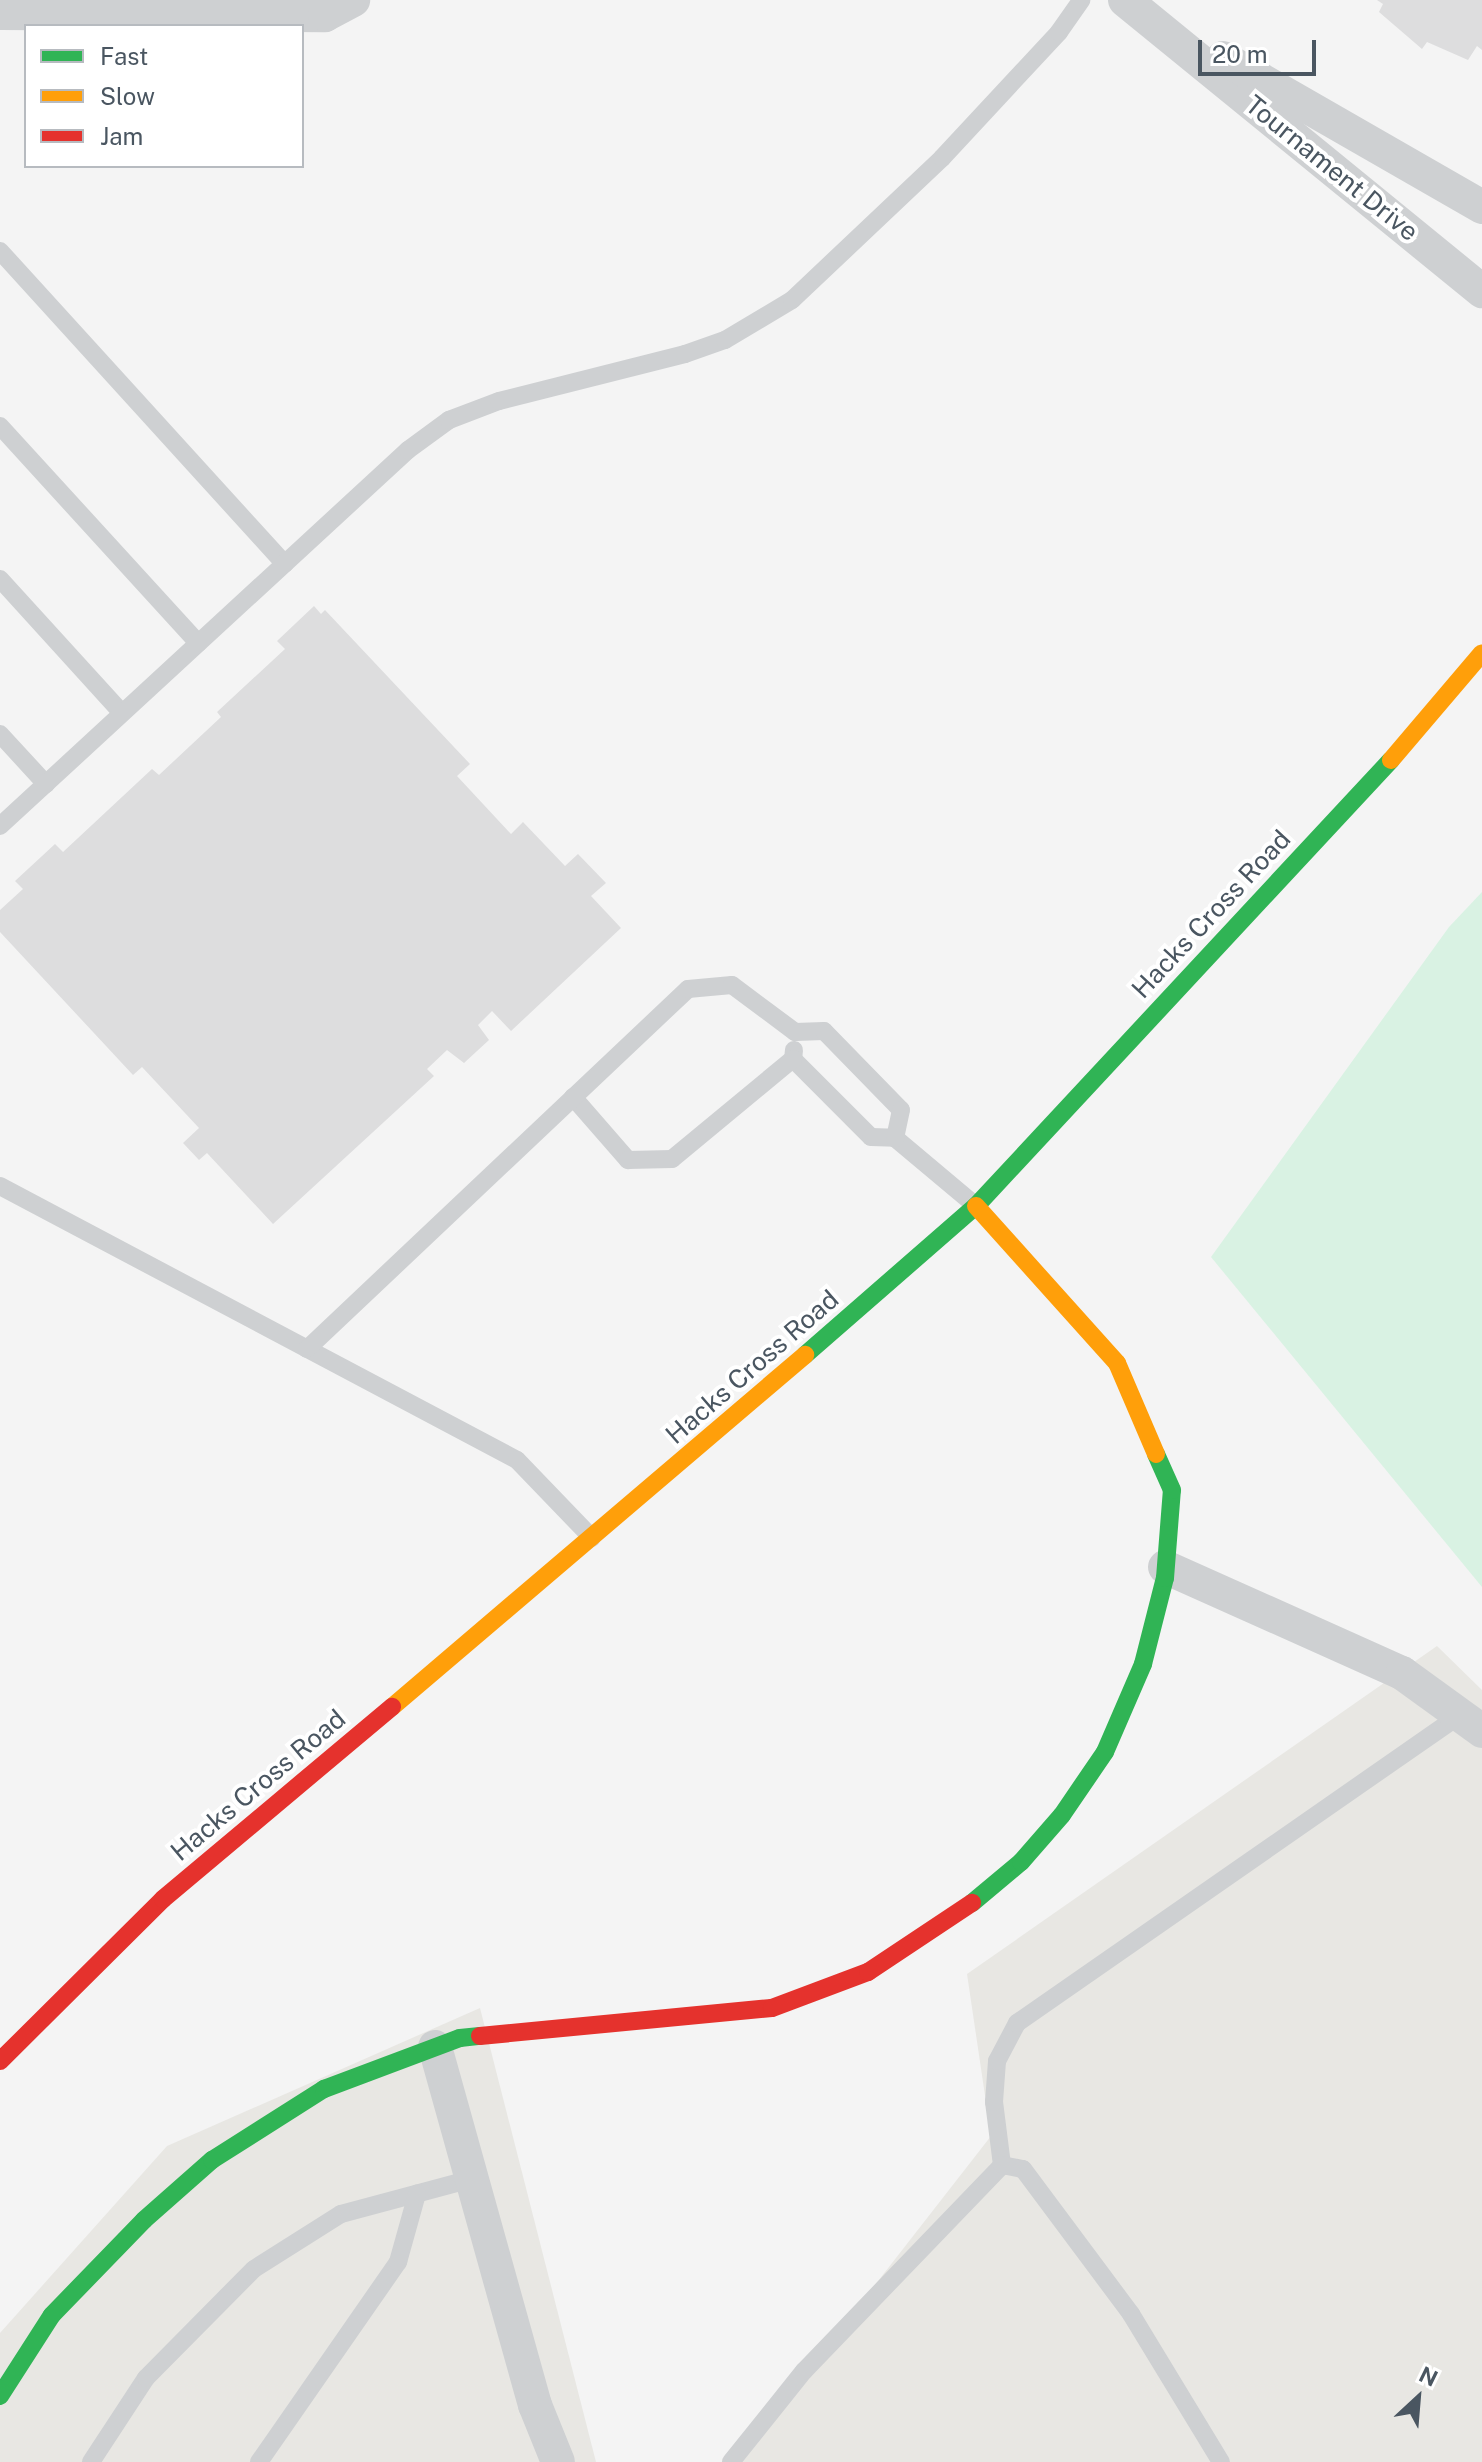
<!DOCTYPE html>
<html>
<head>
<meta charset="utf-8">
<style>
  body { margin:0 }
  #map { position:relative; width:1482px; height:2462px; overflow:hidden; background:#f4f4f4; font-family:"Public Sans",sans-serif }
  div>[style] { position:absolute }
  [style*='--x'] { left:calc(var(--x)*1px); top:calc(var(--y)*1px); width:calc(var(--w)*1px); rotate:calc(var(--a)*1deg) }
  .commercial>* { inset:0; background:#e8e7e3 }
  .green>* { inset:0; background:#d9f2e3 }
  .building>* { inset:0; background:#ddddde }
  .lane>* { height:18px; margin:-9px; padding:0 9px; transform-origin:9px; border-radius:9px; background:#ced0d2 }
  .street>* { height:34px; margin:-17px; padding:0 17px; transform-origin:17px; border-radius:17px; background:#ced0d2 }
  .fast>* { height:18px; margin:-9px; padding:0 9px; transform-origin:9px; border-radius:9px; background:#30b455 }
  .slow>* { height:18px; margin:-9px; padding:0 9px; transform-origin:9px; border-radius:9px; background:#ff9f0a }
  .jam>* { height:18px; margin:-9px; padding:0 9px; transform-origin:9px; border-radius:9px; background:#e5322d }
  span { translate:-50% -50%; white-space:nowrap; text-align:center; line-height:1.15; -webkit-text-stroke:8px #fff; paint-order:stroke }
  .street-label { font-size:26px; color:#4a5661 }
  .legend { position:absolute; left:24px; top:24px; width:280px; height:144px; box-sizing:border-box; background:#fff; border:2px solid #b7bbc0; margin:0; padding:10px 14px; list-style:none; font-size:24px; color:#4a5661 }
  .legend li { display:flex; align-items:center; gap:16px; height:40px }
  .legend b { width:40px; border:2px solid #b7bbc0 }
  .north { position:absolute; left:1378px; top:2358px; width:80px; height:80px; -webkit-text-stroke:6px #fff; paint-order:stroke; rotate:26deg; font-size:22px; font-weight:700; line-height:32px; text-align:center; color:#4a5661 }
  .north::after { content:''; display:block; margin:auto; width:28px; height:36px; background:#4a5661; clip-path:polygon(50% 0,100% 100%,50% 72%,0 100%) }
  .scale { position:absolute; left:1198px; top:40px; width:118px; height:36px; box-sizing:border-box; border:4px solid #4a5661; border-top:0; padding-left:10px; font-size:24px; line-height:28px; white-space:nowrap; color:#4a5661; -webkit-text-stroke:6px #fff; paint-order:stroke }
</style>
</head>
<body>
<div id="map">
  <div class="commercial">
    <div style="clip-path:polygon(1437px 1646px,1482px 1690px,1482px 2462px,737px 2462px,991px 2136px,967px 1974px)"></div>
    <div style="clip-path:polygon(480px 2008px,596px 2462px,0 2462px,0 2333px,167px 2146px)"></div>
  </div>
  <div class="green">
    <div style="clip-path:polygon(1482px 892px,1482px 1587px,1211px 1257px,1449px 927px)"></div>
  </div>
  <div class="building">
    <div style="clip-path:polygon(1377px 0,1482px 0,1482px 50px,1477px 46px,1468px 60px,1427px 42px,1422px 49px,1379px 12px,1383px 4px)"></div>
    <div style="clip-path:polygon(314px 606px,321px 614px,325px 610px,470px 764px,457px 776px,511px 834px,523px 822px,565px 866px,578px 854px,606px 883px,591px 896px,621px 928px,511px 1031px,492px 1011px,478px 1025px,489px 1040px,464px 1063px,447px 1050px,427px 1069px,434px 1076px,273px 1224px,207px 1153px,199px 1160px,183px 1143px,199px 1128px,142px 1067px,133px 1075px,0 932px,0 910px,23px 889px,15px 881px,55px 844px,63px 852px,152px 769px,159px 775px,221px 717px,217px 712px,285px 649px,277px 641px)"></div>
  </div>
  <div class="lane">
    <div style="--x:0;--y:251;--w:423;--a:47.7"></div>
    <div style="--x:0;--y:426;--w:294;--a:47.6"></div>
    <div style="--x:0;--y:579;--w:181;--a:47.7"></div>
    <div style="--x:0;--y:734;--w:68;--a:47.4"></div>
    <div style="--x:0;--y:826;--w:555;--a:-42.66"></div>
    <div style="--x:408;--y:450;--w:51;--a:-36.2"></div>
    <div style="--x:449;--y:420;--w:53;--a:-20.8"></div>
    <div style="--x:499;--y:401;--w:192;--a:-14.2"></div>
    <div style="--x:685;--y:354;--w:42;--a:-19.3"></div>
    <div style="--x:725;--y:340;--w:78;--a:-30.8"></div>
    <div style="--x:792;--y:300;--w:207;--a:-43.4"></div>
    <div style="--x:942;--y:158;--w:172;--a:-47.1"></div>
    <div style="--x:1059;--y:32;--w:39;--a:-55"></div>
    <div style="--x:794;--y:1050;--w:9;--a:96"></div>
    <div style="--x:793;--y:1059;--w:110;--a:45"></div>
    <div style="--x:871;--y:1137;--w:24;--a:2"></div>
    <div style="--x:895;--y:1138;--w:106;--a:40"></div>
    <div style="--x:573;--y:1097;--w:84;--a:48.9"></div>
    <div style="--x:628;--y:1160;--w:44;--a:-1.3"></div>
    <div style="--x:672;--y:1159;--w:157;--a:-39.6"></div>
    <div style="--x:0;--y:1186;--w:585;--a:27.92"></div>
    <div style="--x:517;--y:1460;--w:108;--a:46.1"></div>
    <div style="--x:307;--y:1349;--w:524;--a:-43.38"></div>
    <div style="--x:688;--y:989;--w:44;--a:-5.2"></div>
    <div style="--x:732;--y:985;--w:79;--a:36.7"></div>
    <div style="--x:795;--y:1032;--w:29;--a:-2"></div>
    <div style="--x:824;--y:1031;--w:110;--a:45.7"></div>
    <div style="--x:901;--y:1110;--w:29;--a:102"></div>
    <div style="--x:1002;--y:2165;--w:64;--a:-97.2"></div>
    <div style="--x:994;--y:2102;--w:41;--a:-85.8"></div>
    <div style="--x:997;--y:2061;--w:43;--a:-62.2"></div>
    <div style="--x:1017;--y:2023;--w:540;--a:-34.81"></div>
    <div style="--x:91;--y:2462;--w:100;--a:-56.8"></div>
    <div style="--x:146;--y:2378;--w:153;--a:-45.3"></div>
    <div style="--x:254;--y:2269;--w:103;--a:-32.3"></div>
    <div style="--x:341;--y:2214;--w:136;--a:-15"></div>
    <div style="--x:259;--y:2462;--w:244;--a:-55.2"></div>
    <div style="--x:398;--y:2262;--w:71;--a:-74.4"></div>
    <div style="--x:731;--y:2462;--w:117;--a:-51.3"></div>
    <div style="--x:804;--y:2371;--w:286;--a:-46.1"></div>
    <div style="--x:1002;--y:2165;--w:21;--a:11"></div>
    <div style="--x:1023;--y:2169;--w:181;--a:53.3"></div>
    <div style="--x:1131;--y:2314;--w:173;--a:58.7"></div>
  </div>
  <div class="street">
    <div style="--x:1125;--y:0;--w:461;--a:39.2"></div>
    <div style="--x:0;--y:13;--w:325;--a:0.4"></div>
    <div style="--x:325;--y:15;--w:32;--a:-28"></div>
    <div style="--x:1223;--y:58;--w:299;--a:29.9"></div>
    <div style="--x:1165;--y:1567;--w:260;--a:24.1"></div>
    <div style="--x:1402;--y:1673;--w:99;--a:35.9"></div>
    <div style="--x:435;--y:2047;--w:372;--a:74.4"></div>
    <div style="--x:535;--y:2405;--w:61;--a:68"></div>
  </div>
  <div class="fast">
    <div style="--x:805;--y:1355;--w:227;--a:-41.1"></div>
    <div style="--x:976;--y:1206;--w:609;--a:-47.06"></div>
    <div style="--x:972;--y:1903;--w:64;--a:-39.9"></div>
    <div style="--x:1021;--y:1862;--w:62;--a:-48.9"></div>
    <div style="--x:1062;--y:1815;--w:76;--a:-55.7"></div>
    <div style="--x:1105;--y:1752;--w:96;--a:-66.6"></div>
    <div style="--x:1143;--y:1664;--w:89;--a:-75.7"></div>
    <div style="--x:1165;--y:1578;--w:88;--a:-85.5"></div>
    <div style="--x:1172;--y:1490;--w:39;--a:-114"></div>
    <div style="--x:0;--y:2396;--w:96;--a:-57.3"></div>
    <div style="--x:52;--y:2315;--w:132;--a:-45.9"></div>
    <div style="--x:144;--y:2220;--w:91;--a:-41.4"></div>
    <div style="--x:212;--y:2160;--w:133;--a:-32.4"></div>
    <div style="--x:324;--y:2089;--w:145;--a:-20.6"></div>
    <div style="--x:460;--y:2038;--w:20;--a:-6"></div>
  </div>
  <div class="slow">
    <div style="--x:1391;--y:760;--w:140;--a:-49.6"></div>
    <div style="--x:976;--y:1206;--w:211;--a:48.1"></div>
    <div style="--x:1117;--y:1363;--w:99;--a:66.8"></div>
    <div style="--x:392;--y:1707;--w:543;--a:-40.44"></div>
  </div>
  <div class="jam">
    <div style="--x:480;--y:2036;--w:293;--a:-5.5"></div>
    <div style="--x:772;--y:2008;--w:103;--a:-20.6"></div>
    <div style="--x:868;--y:1972;--w:125;--a:-33.6"></div>
    <div style="--x:0;--y:2061;--w:230;--a:-44.8"></div>
    <div style="--x:163;--y:1899;--w:299;--a:-40"></div>
  </div>
  <div class="street-label">
    <span style="left:1332px;top:168px;rotate:39deg">Tournament Drive</span>
    <span style="left:1211px;top:914px;rotate:-47deg">Hacks Cross Road</span>
    <span style="left:752px;top:1367px;rotate:-41deg">Hacks Cross Road</span>
    <span style="left:258px;top:1785px;rotate:-40deg">Hacks Cross Road</span>
  </div>
  <ul class="legend">
  <li><b style="height:10px;background:#30b455"></b>Fast</li>
  <li><b style="height:10px;background:#ff9f0a"></b>Slow</li>
  <li><b style="height:10px;background:#e5322d"></b>Jam</li>
  </ul>
  <div class="north">N</div>
  <div class="scale">20 m</div>
</div>
</body>
</html>
